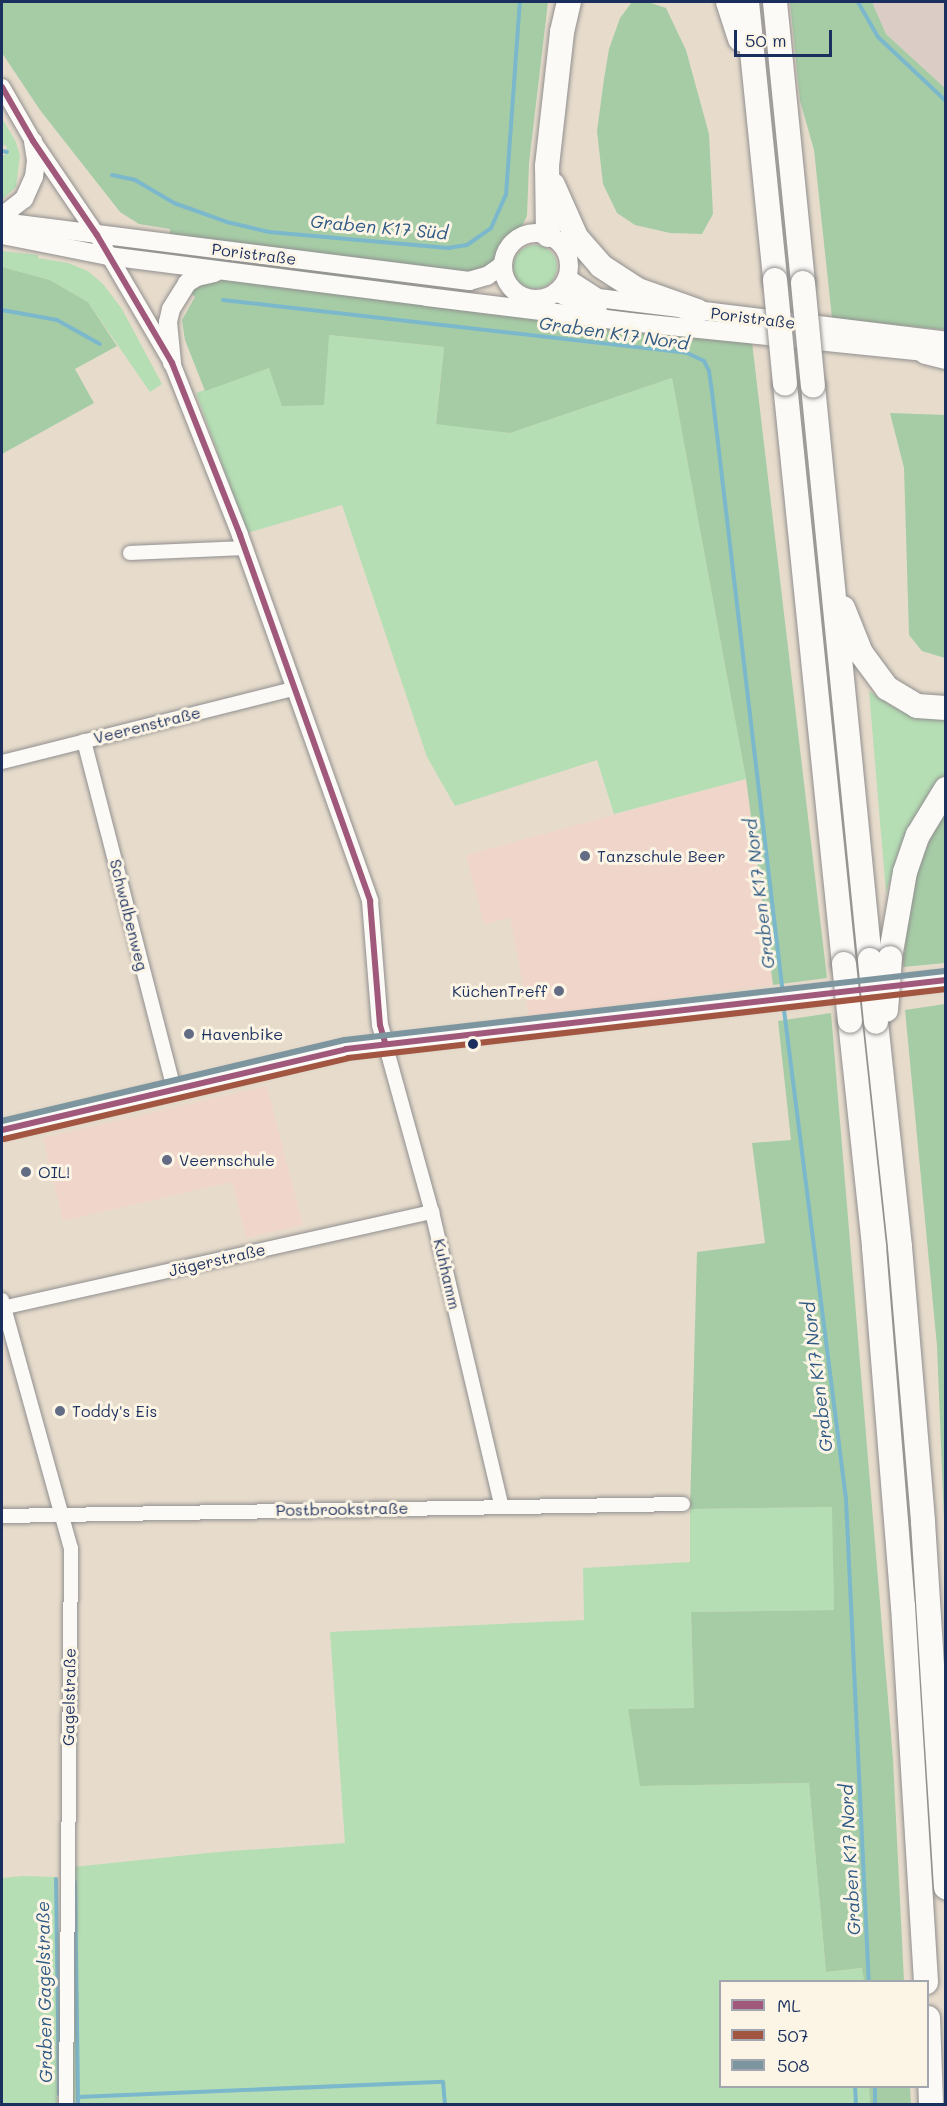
<!DOCTYPE html>
<html>
<head>
<meta charset="utf-8">
<style>
  body { margin:0 }
  #map { position:relative; width:947px; height:2106px; overflow:hidden; background:#e7dccc; font-family:Mali,sans-serif }
  div>[style] { position:absolute }
  [style*='--x'] { left:calc(var(--x)*1px); top:calc(var(--y)*1px); width:calc(var(--w)*1px); rotate:calc(var(--a)*1deg) }
  .built>* { inset:0; background:#f0d6ca }
  .industrial>* { inset:0; background:#dbccc5 }
  .green>* { inset:0; background:#b5deb4 }
  .round { border-radius:50% }
  .forest>* { inset:0; background:#a6cca6 }
  .stream>* { height:4px; margin:-2px; padding:0 2px; transform-origin:2px; border-radius:2px; background:#7cb8cc }
  .roads { filter:drop-shadow(0 0 2px #918f8f) drop-shadow(0 0 2px #918f8f) }
  .minor>* { height:14px; margin:-7px; padding:0 7px; transform-origin:7px; border-radius:7px; background:#fbfaf7 }
  .tertiary>* { height:16px; margin:-8px; padding:0 8px; transform-origin:8px; border-radius:8px; background:#fbfaf7 }
  .secondary>* { height:18px; margin:-9px; padding:0 9px; transform-origin:9px; border-radius:9px; background:#fbfaf7 }
  .secondary>.ring { margin:-9px; padding:0; box-sizing:content-box; background:none; border:18px solid #fbfaf7; border-radius:50% }
  .motorway>* { height:24px; margin:-12px; padding:0 12px; transform-origin:12px; border-radius:12px; background:#fbfaf7 }
  .bridges { filter:drop-shadow(0 0 2px #918f8f) drop-shadow(0 0 2px #918f8f) }
  .motorway-bridge>* { height:24px; margin:-12px; padding:0 12px; transform-origin:12px; border-radius:12px; background:#fbfaf7 }
  .bus-1>* { height:6px; margin:-3px; padding:0 3px; transform-origin:3px; border-radius:3px; background:#a0587b }
  .bus-2>* { height:6px; margin:-3px; padding:0 3px; transform-origin:3px; border-radius:3px; background:#a25641 }
  .bus-3>* { height:6px; margin:-3px; padding:0 3px; transform-origin:3px; border-radius:3px; background:#7c959f }
  .dots>* { width:16px; height:16px; translate:-50% -50%; box-sizing:border-box; border:3px solid #fcf5e5; border-radius:50% }
  span { translate:-50% -50%; white-space:nowrap; text-align:center; line-height:1.15; -webkit-text-stroke:6px #fcf5e5; paint-order:stroke }
  .street-label { font-size:16px; color:#1b2f5e }
  .poi-label { font-size:16px; color:#1b2f5e }
  .left { translate:0 -50%; text-align:left }
  .right { translate:-100% -50%; text-align:right }
  .water-label { font-size:18px; color:#2d5984; font-style:italic }
  .frame { position:absolute; inset:0; border:3px solid #1b2f5e; pointer-events:none }
  .legend { position:absolute; left:719px; top:1980px; width:210px; height:108px; box-sizing:border-box; background:#fcf5e5; border:2px solid #a2a6af; margin:0; padding:8px 10px; list-style:none; font-size:18px; color:#1b2f5e }
  .legend li { display:flex; align-items:center; gap:12px; height:30px }
  .legend b { width:30px; border:2px solid #a2a6af }
  .scale { position:absolute; left:734px; top:30px; width:98px; height:27px; box-sizing:border-box; border:3px solid #1b2f5e; border-top:0; padding-left:8px; font-size:18px; line-height:21px; white-space:nowrap; color:#1b2f5e; -webkit-text-stroke:4px #fcf5e5; paint-order:stroke }
</style>
</head>
<body>
<div id="map">
  <div class="built">
    <div style="clip-path:polygon(746px 779px,773px 985px,529px 1017px,510px 917px,484px 925px,466px 855px)"></div>
    <div style="clip-path:polygon(267px 1086px,303px 1225px,246px 1238px,232px 1182px,63px 1221px,43px 1138px)"></div>
  </div>
  <div class="industrial">
    <div style="clip-path:polygon(872px 2px,945px 2px,945px 88px,886px 34px)"></div>
  </div>
  <div class="green">
    <div style="clip-path:polygon(2px 118px,16px 142px,20px 156px,16px 187px,2px 200px,2px 155px,5px 155px,7px 146px,2px 145px)"></div>
    <div class="round" style="left:513px;top:245px;width:44px;height:44px"></div>
    <div style="clip-path:polygon(2px 251px,38px 255px,38px 258px,68px 263px,88px 271px,103px 284px,122px 309px,162px 384px,150px 392px,88px 302px,50px 280px,2px 267px)"></div>
    <div style="clip-path:polygon(170px 254px,308px 268px,460px 288px,439px 288px,279px 270px,170px 257px)"></div>
    <div style="clip-path:polygon(329px 335px,444px 347px,436px 423px,510px 433px,672px 378px,746px 779px,614px 814px,597px 760px,455px 806px,427px 757px,342px 505px,247px 533px,196px 393px,269px 368px)"></div>
    <div style="clip-path:polygon(869px 691px,894px 707px,910px 713px,945px 718px,945px 773px,896px 863px,886px 893px)"></div>
    <div style="clip-path:polygon(833px 1507px,834px 1610px,691px 1612px,694px 1708px,628px 1709px,641px 1786px,809px 1783px,826px 1972px,863px 1968px,864px 1981px,720px 1982px,720px 2086px,869px 2087px,870px 2104px,72px 2104px,73px 1867px,218px 1852px,345px 1843px,330px 1632px,584px 1620px,583px 1568px,690px 1562px,690px 1509px)"></div>
    <div style="clip-path:polygon(22px 1876px,56px 1877px,57px 2104px,2px 2104px,2px 1878px)"></div>
  </div>
  <div class="forest">
    <div style="clip-path:polygon(2px 2px,548px 2px,529px 163px,527px 216px,522px 226px,503px 239px,492px 263px,482px 270px,470px 273px,170px 238px,170px 229px,139px 224px,120px 212px,40px 110px,2px 53px)"></div>
    <div style="clip-path:polygon(632px 2px,648px 2px,666px 8px,686px 50px,709px 134px,713px 214px,702px 234px,670px 233px,635px 225px,617px 213px,603px 184px,597px 131px,604px 79px,609px 49px,620px 18px)"></div>
    <div style="clip-path:polygon(790px 2px,872px 2px,886px 34px,945px 88px,945px 330px,832px 318px,814px 150px,800px 101px)"></div>
    <div style="clip-path:polygon(2px 267px,50px 280px,88px 302px,117px 346px,75px 369px,94px 403px,2px 454px)"></div>
    <div style="clip-path:polygon(228px 276px,752px 342px,827px 978px,773px 985px,746px 779px,672px 378px,510px 433px,436px 424px,444px 347px,329px 335px,324px 405px,282px 406px,269px 368px,205px 391px,185px 340px,182px 320px,195px 297px,188px 291px,206px 280px)"></div>
    <div style="clip-path:polygon(890px 413px,945px 415px,945px 658px,922px 651px,909px 635px,904px 468px)"></div>
    <div style="clip-path:polygon(945px 811px,945px 963px,903px 967px,910px 894px,920px 859px)"></div>
    <div style="clip-path:polygon(945px 1004px,946px 1004px,945px 1545px,937px 1346px,905px 1010px)"></div>
    <div style="clip-path:polygon(831px 1013px,893px 1759px,904px 1981px,864px 1981px,862px 1968px,826px 1972px,809px 1783px,640px 1786px,628px 1709px,694px 1708px,691px 1612px,834px 1610px,832px 1507px,690px 1509px,697px 1252px,765px 1243px,752px 1143px,791px 1140px,778px 1021px)"></div>
    <div style="clip-path:polygon(869px 2087px,910px 2087px,911px 2104px,870px 2104px)"></div>
  </div>
  <div class="stream">
    <div style="--x:858;--y:2;--w:40;--a:60.3"></div>
    <div style="--x:878;--y:37;--w:93;--a:43.3"></div>
    <div style="--x:2;--y:151;--w:5;--a:11"></div>
    <div style="--x:112;--y:175;--w:24;--a:12"></div>
    <div style="--x:135;--y:180;--w:45;--a:30.5"></div>
    <div style="--x:174;--y:203;--w:56;--a:19.7"></div>
    <div style="--x:227;--y:222;--w:43;--a:13.4"></div>
    <div style="--x:269;--y:232;--w:180;--a:5.1"></div>
    <div style="--x:448;--y:248;--w:19;--a:-9"></div>
    <div style="--x:467;--y:245;--w:29;--a:-35"></div>
    <div style="--x:491;--y:228;--w:36;--a:-66"></div>
    <div style="--x:506;--y:195;--w:194;--a:-85.9"></div>
    <div style="--x:223;--y:300;--w:467;--a:6.5"></div>
    <div style="--x:687;--y:353;--w:19;--a:25"></div>
    <div style="--x:704;--y:361;--w:11;--a:63"></div>
    <div style="--x:709;--y:371;--w:21;--a:82"></div>
    <div style="--x:712;--y:392;--w:607;--a:83.28"></div>
    <div style="--x:2;--y:310;--w:56;--a:10.3"></div>
    <div style="--x:57;--y:320;--w:49;--a:29.2"></div>
    <div style="--x:783;--y:1002;--w:501;--a:82.78"></div>
    <div style="--x:846;--y:1499;--w:484;--a:87.3"></div>
    <div style="--x:56;--y:1879;--w:215;--a:89.2"></div>
    <div style="--x:75;--y:1882;--w:222;--a:89.2"></div>
    <div style="--x:855;--y:2086;--w:18;--a:87"></div>
    <div style="--x:875;--y:2086;--w:18;--a:90"></div>
    <div style="--x:78;--y:2097;--w:365;--a:-2.4"></div>
    <div style="--x:443;--y:2082;--w:22;--a:85"></div>
  </div>
  <div class="roads">
    <div class="minor">
      <div style="--x:130;--y:553;--w:114;--a:-2.5"></div>
      <div style="--x:84;--y:741;--w:359;--a:75.5"></div>
      <div style="--x:2;--y:762;--w:300;--a:-14.1"></div>
      <div style="--x:385;--y:1043;--w:175;--a:74.5"></div>
      <div style="--x:432;--y:1212;--w:303;--a:76.7"></div>
      <div style="--x:2;--y:1300;--w:257;--a:74.5"></div>
      <div style="--x:71;--y:1548;--w:556;--a:90.52"></div>
      <div style="--x:2;--y:1308;--w:441;--a:-12.6"></div>
      <div style="--x:2;--y:1516;--w:681;--a:-1.01"></div>
    </div>
    <div class="tertiary">
      <div style="--x:2;--y:87;--w:62;--a:60.1"></div>
      <div style="--x:33;--y:141;--w:114;--a:55.8"></div>
      <div style="--x:97;--y:235;--w:148;--a:59.6"></div>
      <div style="--x:172;--y:363;--w:185;--a:68.4"></div>
      <div style="--x:240;--y:535;--w:388;--a:70.4"></div>
      <div style="--x:370;--y:901;--w:124;--a:85.4"></div>
      <div style="--x:380;--y:1025;--w:19;--a:74"></div>
      <div style="--x:2;--y:1130;--w:353;--a:-13.2"></div>
      <div style="--x:346;--y:1049;--w:604;--a:-6.56"></div>
    </div>
    <div class="secondary">
      <div style="--x:2;--y:216;--w:28;--a:-38"></div>
      <div style="--x:24;--y:199;--w:24;--a:-66"></div>
      <div style="--x:34;--y:177;--w:17;--a:-83"></div>
      <div style="--x:36;--y:160;--w:19;--a:-99"></div>
      <div style="--x:2;--y:222;--w:471;--a:7.2"></div>
      <div style="--x:469;--y:281;--w:19;--a:-16"></div>
      <div style="--x:487;--y:276;--w:19;--a:-35"></div>
      <div class="ring" style="left:503px;top:233px;width:48px;height:48px"></div>
      <div style="--x:2;--y:235;--w:108;--a:11.2"></div>
      <div style="--x:108;--y:256;--w:322;--a:7.3"></div>
      <div style="--x:427;--y:297;--w:205;--a:7"></div>
      <div style="--x:630;--y:322;--w:309;--a:5.8"></div>
      <div style="--x:567;--y:278;--w:37;--a:33"></div>
      <div style="--x:598;--y:298;--w:351;--a:7"></div>
      <div style="--x:556;--y:292;--w:46;--a:24.3"></div>
      <div style="--x:172;--y:363;--w:41;--a:-95.6"></div>
      <div style="--x:168;--y:322;--w:13;--a:-77"></div>
      <div style="--x:171;--y:309;--w:31;--a:-58"></div>
      <div style="--x:187;--y:283;--w:12;--a:-31"></div>
      <div style="--x:197;--y:277;--w:18;--a:-13"></div>
    </div>
    <div class="motorway">
      <div style="--x:728;--y:2;--w:39;--a:72"></div>
      <div style="--x:747;--y:2;--w:279;--a:84.2"></div>
      <div style="--x:775;--y:2;--w:282;--a:84.3"></div>
      <div style="--x:553;--y:185;--w:57;--a:66.1"></div>
      <div style="--x:576;--y:237;--w:38;--a:49"></div>
      <div style="--x:601;--y:266;--w:44;--a:33"></div>
      <div style="--x:638;--y:290;--w:63;--a:19.6"></div>
      <div style="--x:548;--y:235;--w:69;--a:-90.8"></div>
      <div style="--x:547;--y:166;--w:135;--a:-83.6"></div>
      <div style="--x:562;--y:32;--w:31;--a:-77"></div>
      <div style="--x:926;--y:352;--w:21;--a:14"></div>
      <div style="--x:785;--y:384;--w:583;--a:84.19"></div>
      <div style="--x:813;--y:386;--w:577;--a:84.33"></div>
      <div style="--x:843;--y:608;--w:48;--a:68.2"></div>
      <div style="--x:861;--y:653;--w:44;--a:53.4"></div>
      <div style="--x:887;--y:688;--w:35;--a:31"></div>
      <div style="--x:917;--y:706;--w:29;--a:4"></div>
      <div style="--x:890;--y:958;--w:87;--a:-80.1"></div>
      <div style="--x:905;--y:872;--w:39;--a:-71"></div>
      <div style="--x:918;--y:835;--w:54;--a:-58.7"></div>
      <div style="--x:850;--y:1021;--w:227;--a:83.9"></div>
      <div style="--x:874;--y:1247;--w:360;--a:85.4"></div>
      <div style="--x:903;--y:1606;--w:377;--a:86.5"></div>
      <div style="--x:876;--y:1022;--w:226;--a:83.9"></div>
      <div style="--x:900;--y:1247;--w:276;--a:85.2"></div>
      <div style="--x:923;--y:1522;--w:366;--a:86.4"></div>
      <div style="--x:928;--y:2018;--w:86;--a:88"></div>
    </div>
  </div>
  <div class="bridges">
    <div class="motorway-bridge">
      <div style="--x:775;--y:280;--w:104;--a:84.5"></div>
      <div style="--x:803;--y:283;--w:103;--a:84.5"></div>
      <div style="--x:870;--y:960;--w:62;--a:84.5"></div>
      <div style="--x:844;--y:964;--w:57;--a:84"></div>
      <div style="--x:886;--y:1010;--w:52;--a:-85.6"></div>
    </div>
  </div>
  <div class="bus-1">
    <div style="--x:2;--y:87;--w:62;--a:60.1"></div>
    <div style="--x:33;--y:141;--w:114;--a:55.8"></div>
    <div style="--x:97;--y:235;--w:148;--a:59.6"></div>
    <div style="--x:172;--y:363;--w:185;--a:68.4"></div>
    <div style="--x:240;--y:535;--w:388;--a:70.4"></div>
    <div style="--x:370;--y:901;--w:124;--a:85.4"></div>
    <div style="--x:380;--y:1025;--w:19;--a:74"></div>
    <div style="--x:2;--y:1130;--w:353;--a:-13.2"></div>
    <div style="--x:346;--y:1049;--w:604;--a:-6.56"></div>
  </div>
  <div class="bus-2">
    <div style="--x:4;--y:1139;--w:353;--a:-13.2"></div>
    <div style="--x:348;--y:1058;--w:602;--a:-6.58"></div>
  </div>
  <div class="bus-3">
    <div style="--x:2;--y:1121;--w:352;--a:-13.3"></div>
    <div style="--x:345;--y:1040;--w:604;--a:-6.56"></div>
  </div>
  <div class="dots">
    <div style="left:585px;top:856px;background:#626c84"></div>
    <div style="left:559px;top:991px;background:#626c84"></div>
    <div style="left:189px;top:1034px;background:#626c84"></div>
    <div style="left:473px;top:1044px;background:#1b2f5e"></div>
    <div style="left:167px;top:1160px;background:#626c84"></div>
    <div style="left:26px;top:1172px;background:#626c84"></div>
    <div style="left:60px;top:1411px;background:#626c84"></div>
  </div>
  <div class="street-label">
    <span style="left:254px;top:254px;rotate:7deg">Poristraße</span>
    <span style="left:753px;top:318px;rotate:7deg">Poristraße</span>
    <span style="left:147px;top:725px;rotate:-14deg">Veerenstraße</span>
    <span style="left:129px;top:915px;rotate:76deg">Schwalbenweg</span>
    <span style="left:217px;top:1260px;rotate:-13deg">Jägerstraße</span>
    <span style="left:447px;top:1274px;rotate:77deg">Kuhhamm</span>
    <span style="left:342px;top:1509px;rotate:-1deg">Postbrookstraße</span>
    <span style="left:69px;top:1697px;rotate:-89deg">Gagelstraße</span>
  </div>
  <div class="poi-label">
    <span class="left" style="left:597px;top:856px">Tanzschule Beer</span>
    <span class="right" style="left:547px;top:991px">KüchenTreff</span>
    <span class="left" style="left:201px;top:1034px">Havenbike</span>
    <span class="left" style="left:179px;top:1160px">Veernschule</span>
    <span class="left" style="left:38px;top:1172px">OIL!</span>
    <span class="left" style="left:72px;top:1411px">Toddy's Eis</span>
  </div>
  <div class="water-label">
    <span style="left:379px;top:227px;rotate:5deg">Graben K17 Süd</span>
    <span style="left:614px;top:333px;rotate:8deg">Graben K17 Nord</span>
    <span style="left:759px;top:894px;rotate:-97deg">Graben K17 Nord</span>
    <span style="left:817px;top:1377px;rotate:-97deg">Graben K17 Nord</span>
    <span style="left:850px;top:1860px;rotate:-93deg">Graben K17 Nord</span>
    <span style="left:44px;top:1992px;rotate:-91deg">Graben Gagelstraße</span>
  </div>
  <div class="frame"></div>
  <ul class="legend">
  <li><b style="height:8px;background:#a0587b"></b>ML</li>
  <li><b style="height:8px;background:#a25641"></b>507</li>
  <li><b style="height:8px;background:#7c959f"></b>508</li>
  </ul>
  <div class="scale">50 m</div>
</div>
</body>
</html>
